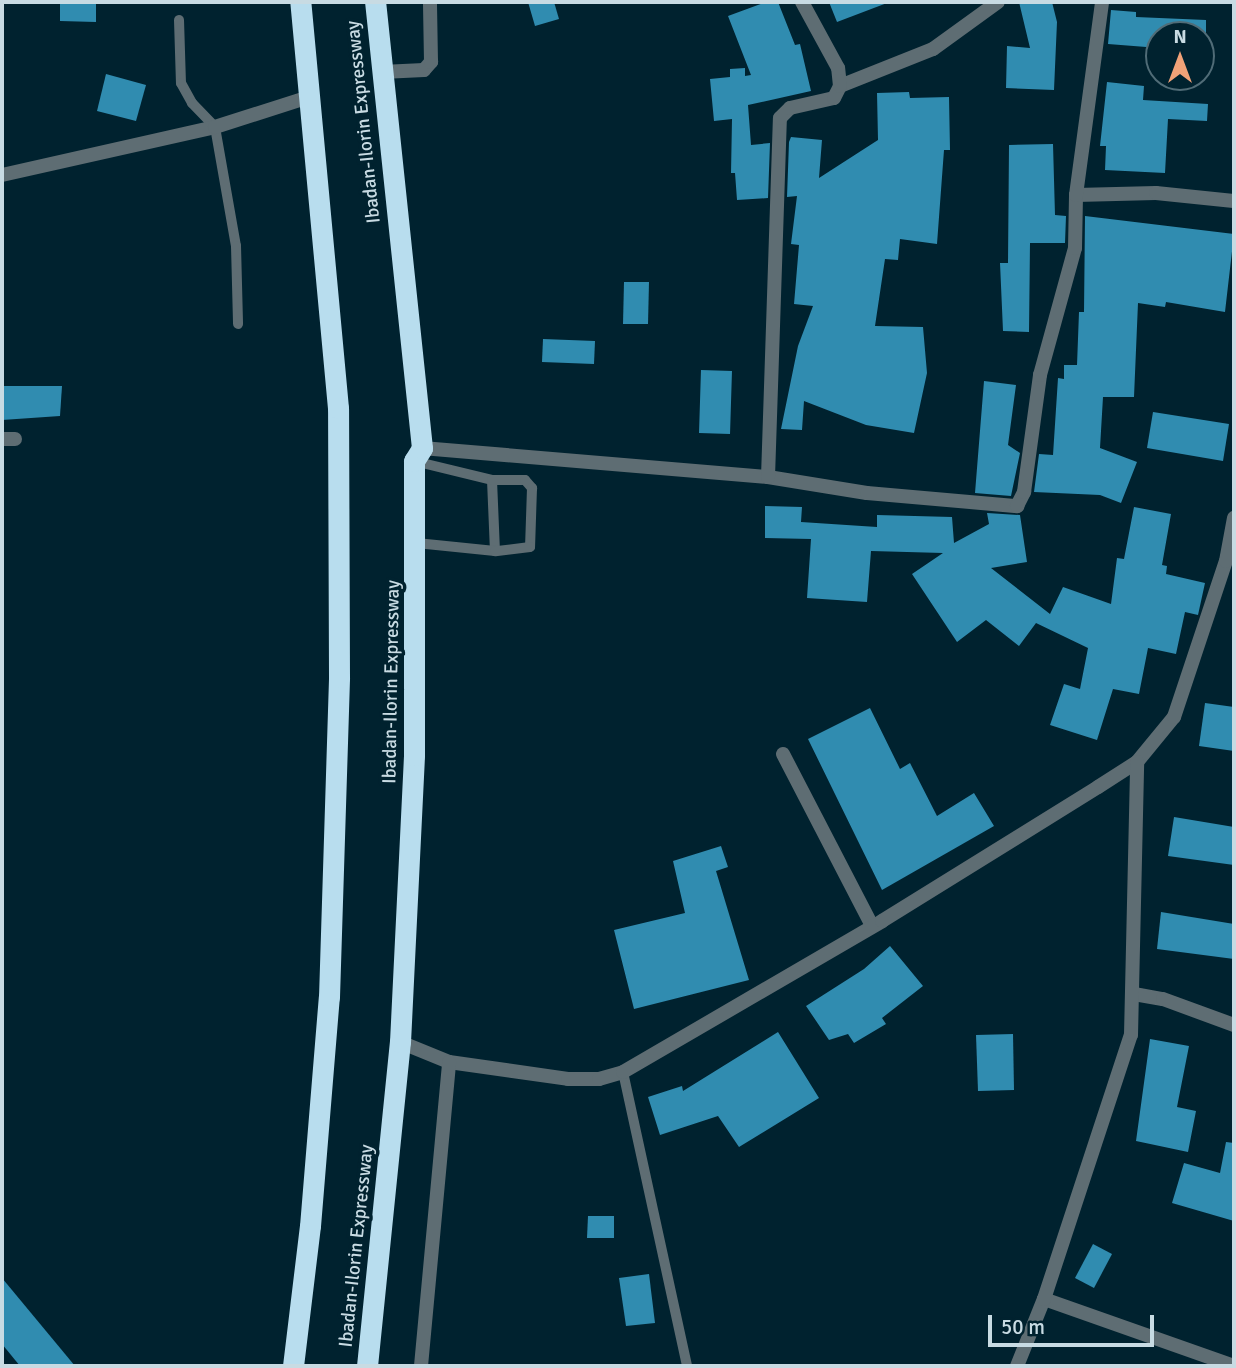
<!DOCTYPE html>
<html>
<head>
<meta charset="utf-8">
<style>
  body { margin:0 }
  #map { position:relative; width:1236px; height:1368px; overflow:hidden; background:#00222f; font-family:Signika,sans-serif }
  div>[style] { position:absolute }
  [style*='--x'] { left:calc(var(--x)*1px); top:calc(var(--y)*1px); width:calc(var(--w)*1px); rotate:calc(var(--a)*1deg) }
  .building>* { inset:0; background:#308cb0 }
  .lane>* { height:10px; margin:-5px; padding:0 5px; transform-origin:5px; border-radius:5px; background:#5e6d73 }
  .street>* { height:14px; margin:-7px; padding:0 7px; transform-origin:7px; border-radius:7px; background:#5e6d73 }
  .highway>* { height:21px; margin:-10.5px; padding:0 10.5px; transform-origin:10.5px; border-radius:10.5px; background:#b8ddee }
  span { translate:-50% -50%; white-space:nowrap; text-align:center; line-height:1.15; -webkit-text-stroke:7px #00222f; paint-order:stroke }
  .street-label { font-size:19px; color:#c8dbe3 }
  .frame { position:absolute; inset:0; border:4px solid #c8dbe3; pointer-events:none }
  .north { position:absolute; left:1145px; top:21px; width:70px; height:70px; box-sizing:border-box; background:#00222f; border:2px solid #506c77; border-radius:50%; rotate:0deg; font-size:19px; font-weight:700; line-height:28px; text-align:center; color:#c8dbe3 }
  .north::after { content:''; display:block; margin:auto; width:24px; height:32px; background:#f0a278; clip-path:polygon(50% 0,100% 100%,50% 72%,0 100%) }
  .scale { position:absolute; left:988px; top:1315px; width:166px; height:32px; box-sizing:border-box; border:4px solid #c8dbe3; border-top:0; padding-left:9px; font-size:21px; line-height:24px; white-space:nowrap; color:#c8dbe3; -webkit-text-stroke:5px #00222f; paint-order:stroke }
</style>
</head>
<body>
<div id="map">
  <div class="building">
    <div style="clip-path:polygon(60px 2px,96px 2px,96px 22px,60px 21px)"></div>
    <div style="clip-path:polygon(528px 2px,554px 2px,559px 19px,535px 26px)"></div>
    <div style="clip-path:polygon(766px 2px,778px 2px,795px 45px,800px 44px,811px 91px,748px 105px,751px 145px,770px 143px,768px 198px,737px 200px,735px 173px,731px 173px,732px 119px,714px 121px,710px 79px,730px 77px,730px 69px,745px 68px,745px 76px,751px 75px,728px 16px)"></div>
    <div style="clip-path:polygon(829px 2px,886px 2px,887px 3px,837px 22px)"></div>
    <div style="clip-path:polygon(1019px 2px,1052px 2px,1057px 22px,1054px 90px,1006px 88px,1007px 46px,1030px 48px)"></div>
    <div style="clip-path:polygon(1111px 10px,1136px 12px,1136px 17px,1206px 20px,1206px 35px,1159px 35px,1159px 48px,1108px 44px)"></div>
    <div style="clip-path:polygon(106px 74px,146px 85px,136px 121px,97px 111px)"></div>
    <div style="clip-path:polygon(1107px 82px,1144px 86px,1143px 100px,1208px 104px,1207px 121px,1168px 119px,1165px 173px,1105px 170px,1106px 146px,1100px 146px)"></div>
    <div style="clip-path:polygon(909px 92px,910px 98px,949px 97px,950px 150px,944px 150px,937px 244px,900px 239px,898px 260px,885px 259px,875px 326px,923px 327px,927px 373px,914px 433px,866px 425px,804px 401px,802px 430px,781px 429px,798px 346px,813px 306px,794px 304px,799px 245px,791px 244px,797px 196px,787px 197px,789px 142px,791px 137px,822px 140px,819px 178px,878px 140px,877px 93px)"></div>
    <div style="clip-path:polygon(1053px 144px,1055px 215px,1066px 216px,1065px 243px,1030px 243px,1029px 332px,1003px 331px,1000px 263px,1008px 263px,1009px 145px)"></div>
    <div style="clip-path:polygon(1085px 216px,1234px 234px,1225px 312px,1166px 302px,1165px 307px,1138px 303px,1134px 397px,1103px 397px,1100px 448px,1137px 462px,1121px 503px,1100px 495px,1034px 492px,1039px 454px,1053px 455px,1058px 378px,1064px 379px,1064px 365px,1077px 365px,1079px 312px,1084px 312px)"></div>
    <div style="clip-path:polygon(624px 282px,649px 282px,648px 324px,623px 324px)"></div>
    <div style="clip-path:polygon(543px 339px,595px 341px,594px 364px,542px 362px)"></div>
    <div style="clip-path:polygon(701px 370px,732px 371px,730px 434px,699px 433px)"></div>
    <div style="clip-path:polygon(984px 381px,1016px 385px,1008px 445px,1020px 453px,1011px 496px,975px 493px)"></div>
    <div style="clip-path:polygon(2px 386px,62px 386px,60px 416px,2px 420px)"></div>
    <div style="clip-path:polygon(1153px 412px,1229px 424px,1223px 461px,1147px 448px)"></div>
    <div style="clip-path:polygon(765px 506px,802px 507px,801px 522px,877px 527px,877px 515px,952px 517px,954px 543px,989px 524px,987px 513px,1020px 515px,1027px 562px,991px 568px,1050px 614px,1063px 587px,1111px 604px,1117px 558px,1124px 559px,1134px 507px,1171px 514px,1162px 565px,1167px 566px,1166px 574px,1205px 583px,1198px 615px,1185px 612px,1176px 654px,1148px 648px,1139px 694px,1113px 689px,1097px 740px,1050px 725px,1064px 684px,1080px 689px,1088px 648px,1036px 623px,1019px 646px,986px 620px,957px 642px,912px 574px,943px 553px,871px 551px,867px 602px,807px 598px,811px 539px,765px 538px)"></div>
    <div style="clip-path:polygon(1205px 703px,1234px 707px,1234px 751px,1199px 746px)"></div>
    <div style="clip-path:polygon(870px 708px,900px 769px,910px 763px,937px 816px,974px 793px,994px 826px,882px 890px,808px 739px)"></div>
    <div style="clip-path:polygon(1174px 817px,1234px 827px,1234px 865px,1168px 856px)"></div>
    <div style="clip-path:polygon(721px 846px,728px 867px,716px 871px,749px 980px,634px 1009px,614px 930px,685px 913px,673px 861px)"></div>
    <div style="clip-path:polygon(1161px 912px,1234px 924px,1234px 959px,1157px 949px)"></div>
    <div style="clip-path:polygon(890px 946px,923px 986px,882px 1018px,886px 1024px,854px 1043px,848px 1034px,829px 1040px,806px 1006px,864px 969px)"></div>
    <div style="clip-path:polygon(778px 1032px,819px 1098px,739px 1147px,718px 1116px,660px 1135px,648px 1097px,682px 1086px,683px 1091px)"></div>
    <div style="clip-path:polygon(1013px 1034px,1014px 1090px,978px 1091px,976px 1035px)"></div>
    <div style="clip-path:polygon(1150px 1039px,1189px 1046px,1177px 1107px,1196px 1111px,1188px 1152px,1136px 1141px)"></div>
    <div style="clip-path:polygon(1226px 1142px,1234px 1143px,1234px 1221px,1172px 1203px,1184px 1163px,1220px 1173px)"></div>
    <div style="clip-path:polygon(588px 1216px,614px 1216px,614px 1238px,587px 1238px)"></div>
    <div style="clip-path:polygon(1093px 1244px,1112px 1254px,1094px 1288px,1075px 1278px)"></div>
    <div style="clip-path:polygon(649px 1274px,655px 1323px,626px 1326px,619px 1278px)"></div>
    <div style="clip-path:polygon(2px 1278px,75px 1366px,20px 1366px,2px 1344px)"></div>
  </div>
  <div class="lane">
    <div style="--x:179;--y:20;--w:63;--a:88.2"></div>
    <div style="--x:181;--y:83;--w:23;--a:61"></div>
    <div style="--x:192;--y:103;--w:33;--a:46"></div>
    <div style="--x:215;--y:127;--w:121;--a:80"></div>
    <div style="--x:236;--y:246;--w:78;--a:88.5"></div>
    <div style="--x:414;--y:461;--w:80;--a:13.7"></div>
    <div style="--x:492;--y:480;--w:71;--a:87.6"></div>
    <div style="--x:495;--y:551;--w:79;--a:-174.2"></div>
    <div style="--x:492;--y:480;--w:33;--a:0"></div>
    <div style="--x:525;--y:480;--w:11;--a:49"></div>
    <div style="--x:532;--y:488;--w:59;--a:91.9"></div>
    <div style="--x:530;--y:547;--w:35;--a:173"></div>
    <div style="--x:623;--y:1072;--w:301;--a:77.7"></div>
  </div>
  <div class="street">
    <div style="--x:382;--y:72;--w:42;--a:-2.7"></div>
    <div style="--x:424;--y:70;--w:11;--a:-49"></div>
    <div style="--x:431;--y:62;--w:60;--a:-91"></div>
    <div style="--x:840;--y:86;--w:100;--a:-21.7"></div>
    <div style="--x:933;--y:49;--w:80;--a:-35.9"></div>
    <div style="--x:2;--y:175;--w:218;--a:-12.7"></div>
    <div style="--x:215;--y:127;--w:99;--a:-17.7"></div>
    <div style="--x:1076;--y:195;--w:80;--a:-1.4"></div>
    <div style="--x:1156;--y:193;--w:78;--a:5.9"></div>
    <div style="--x:2;--y:439;--w:13;--a:0"></div>
    <div style="--x:422;--y:448;--w:347;--a:4.8"></div>
    <div style="--x:768;--y:477;--w:100;--a:9.2"></div>
    <div style="--x:867;--y:493;--w:151;--a:5"></div>
    <div style="--x:1017;--y:506;--w:16;--a:-63"></div>
    <div style="--x:1024;--y:492;--w:118;--a:-82.2"></div>
    <div style="--x:1040;--y:375;--w:132;--a:-74.6"></div>
    <div style="--x:1075;--y:248;--w:53;--a:-88.9"></div>
    <div style="--x:1076;--y:195;--w:195;--a:-82.3"></div>
    <div style="--x:768;--y:477;--w:359;--a:-88.1"></div>
    <div style="--x:780;--y:118;--w:14;--a:-45"></div>
    <div style="--x:790;--y:108;--w:45;--a:-12.8"></div>
    <div style="--x:834;--y:98;--w:13;--a:-63"></div>
    <div style="--x:840;--y:86;--w:18;--a:-96"></div>
    <div style="--x:838;--y:68;--w:75;--a:-118.6"></div>
    <div style="--x:783;--y:754;--w:194;--a:62.6"></div>
    <div style="--x:1134;--y:994;--w:29;--a:10"></div>
    <div style="--x:1163;--y:999;--w:76;--a:20.1"></div>
    <div style="--x:400;--y:1042;--w:53;--a:22.2"></div>
    <div style="--x:449;--y:1062;--w:120;--a:8.1"></div>
    <div style="--x:568;--y:1079;--w:31;--a:0"></div>
    <div style="--x:599;--y:1079;--w:25;--a:-16"></div>
    <div style="--x:623;--y:1072;--w:300;--a:-30.2"></div>
    <div style="--x:882;--y:921;--w:254;--a:-31.8"></div>
    <div style="--x:1098;--y:787;--w:46;--a:-32.7"></div>
    <div style="--x:1137;--y:762;--w:58;--a:-50.6"></div>
    <div style="--x:1174;--y:717;--w:164;--a:-71.6"></div>
    <div style="--x:1226;--y:561;--w:44;--a:-79.5"></div>
    <div style="--x:1044;--y:1299;--w:201;--a:19.4"></div>
    <div style="--x:421;--y:1366;--w:305;--a:-84.7"></div>
    <div style="--x:1017;--y:1366;--w:72;--a:-68.1"></div>
    <div style="--x:1044;--y:1299;--w:278;--a:-71.8"></div>
    <div style="--x:1131;--y:1035;--w:273;--a:-88.7"></div>
  </div>
  <div class="highway">
    <div style="--x:293;--y:1366;--w:141;--a:-83.1"></div>
    <div style="--x:310;--y:1226;--w:230;--a:-85.3"></div>
    <div style="--x:329;--y:997;--w:320;--a:-88.2"></div>
    <div style="--x:339;--y:677;--w:269;--a:-90.2"></div>
    <div style="--x:338;--y:408;--w:408;--a:-95.3"></div>
    <div style="--x:367;--y:1366;--w:326;--a:-84.2"></div>
    <div style="--x:400;--y:1042;--w:287;--a:-87.2"></div>
    <div style="--x:414;--y:755;--w:294;--a:-90"></div>
    <div style="--x:414;--y:461;--w:15;--a:-58"></div>
    <div style="--x:422;--y:448;--w:448;--a:-96"></div>
  </div>
  <div class="street-label">
    <span style="left:364px;top:122px;rotate:-96deg">Ibadan-Ilorin Expressway</span>
    <span style="left:392px;top:682px;rotate:-89deg">Ibadan-Ilorin Expressway</span>
    <span style="left:357px;top:1246px;rotate:-84deg">Ibadan-Ilorin Expressway</span>
  </div>
  <div class="frame"></div>
  <div class="north">N</div>
  <div class="scale">50 m</div>
</div>
</body>
</html>
